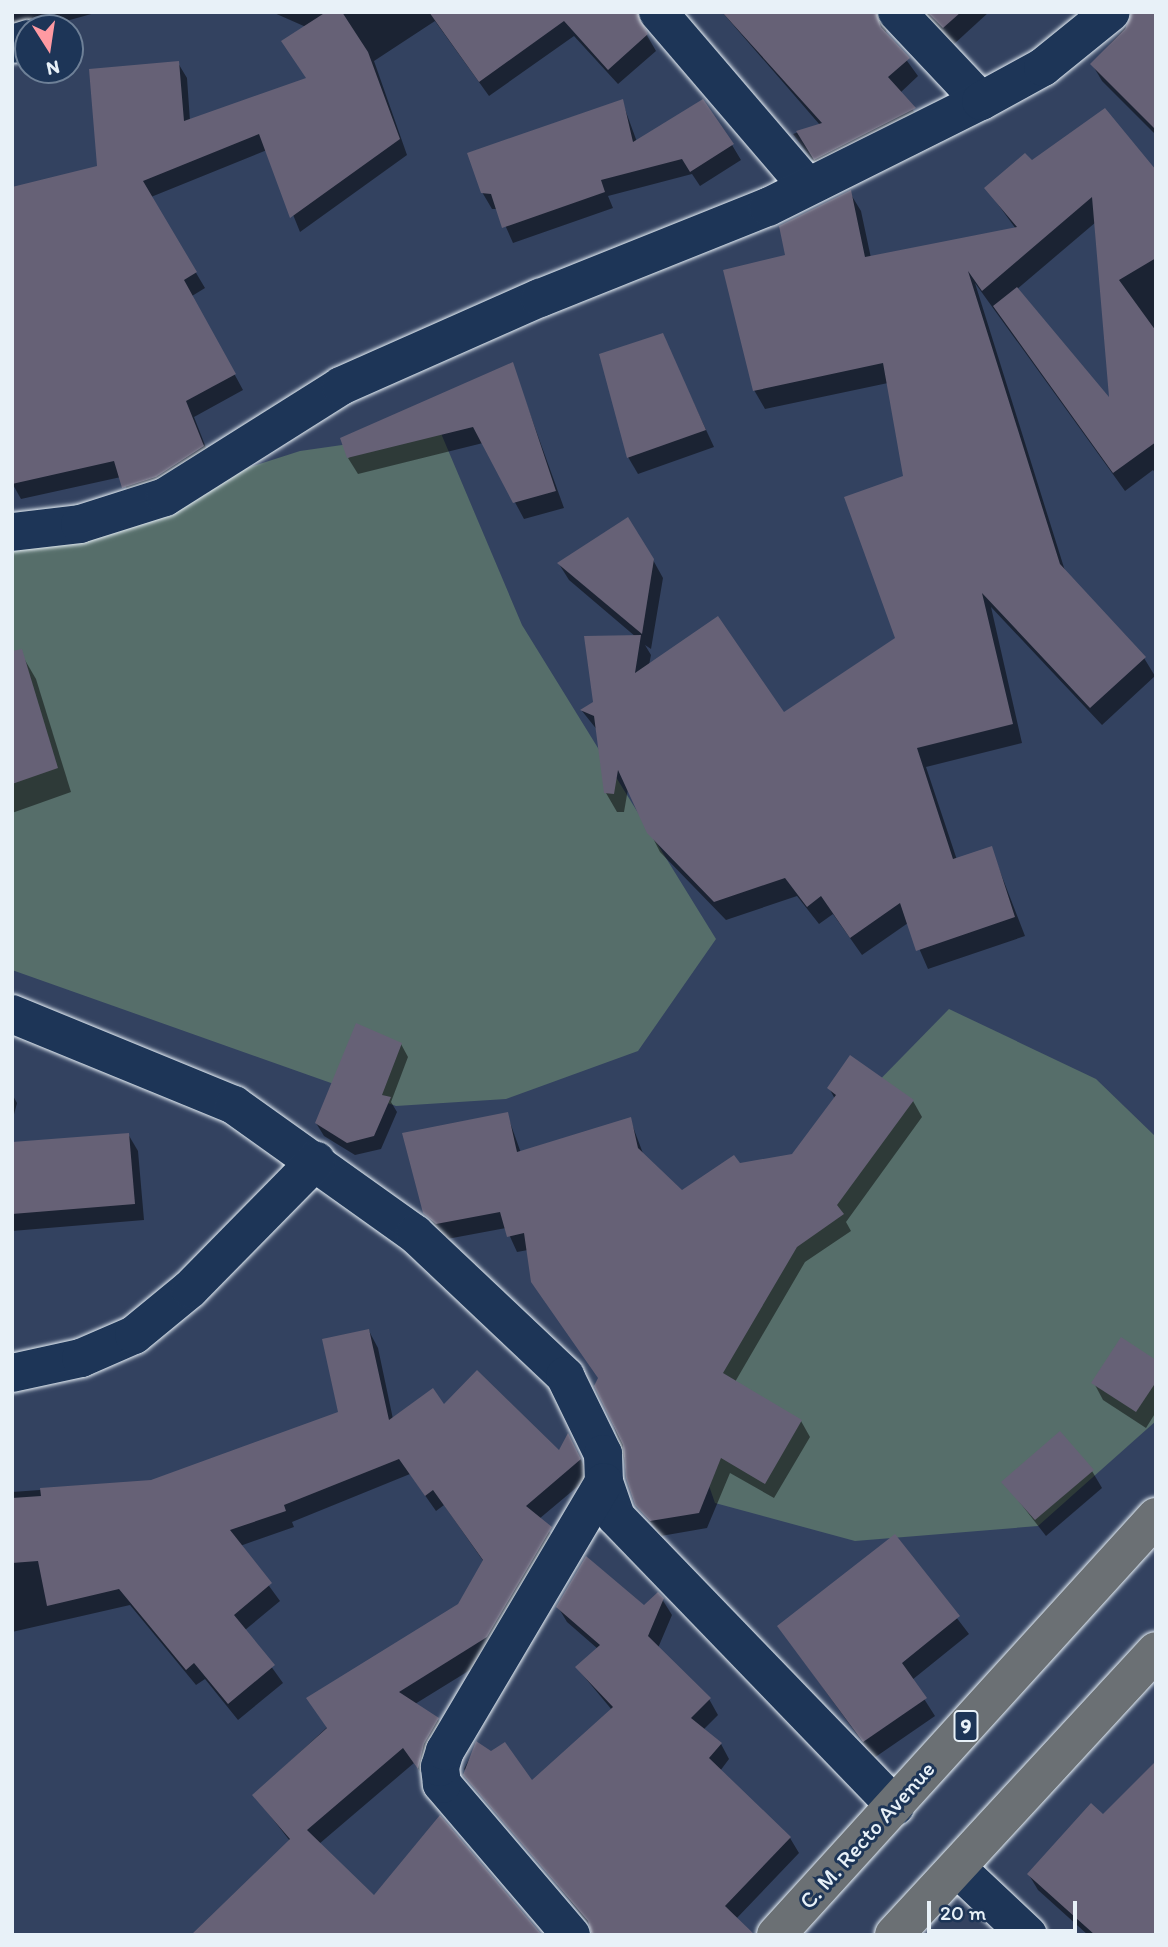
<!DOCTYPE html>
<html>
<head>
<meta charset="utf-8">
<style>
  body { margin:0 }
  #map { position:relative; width:1168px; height:1947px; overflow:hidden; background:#334260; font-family:Itim,sans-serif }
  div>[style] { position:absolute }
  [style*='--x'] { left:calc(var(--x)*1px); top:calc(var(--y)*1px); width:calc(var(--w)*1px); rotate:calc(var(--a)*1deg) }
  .green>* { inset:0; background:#566e6a }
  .shadow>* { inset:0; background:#0007 }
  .building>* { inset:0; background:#666176 }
  .roads { filter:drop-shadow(0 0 2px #e8f1f8) drop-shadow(0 0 2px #e8f1f8) }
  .minor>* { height:38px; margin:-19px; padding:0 19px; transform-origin:19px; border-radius:19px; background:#1d3557 }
  .trunk>* { height:38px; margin:-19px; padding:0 19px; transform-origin:19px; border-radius:19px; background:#6b7074 }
  span { translate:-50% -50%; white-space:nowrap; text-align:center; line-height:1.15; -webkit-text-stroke:6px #1d3557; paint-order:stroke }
  .shield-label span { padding:2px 5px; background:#1d3557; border:2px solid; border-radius:5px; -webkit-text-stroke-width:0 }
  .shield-label { font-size:21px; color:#e8f1f8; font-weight:700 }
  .street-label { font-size:23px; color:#e8f1f8 }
  .frame { position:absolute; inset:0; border:14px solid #e8f1f8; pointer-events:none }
  .north { position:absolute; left:14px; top:14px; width:70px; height:70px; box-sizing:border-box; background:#1d3557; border:2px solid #6e8097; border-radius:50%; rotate:168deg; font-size:19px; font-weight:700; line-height:28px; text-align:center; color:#e8f1f8 }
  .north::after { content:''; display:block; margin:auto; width:24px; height:32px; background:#ff9aa2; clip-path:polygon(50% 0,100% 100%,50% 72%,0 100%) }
  .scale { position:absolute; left:927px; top:1901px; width:150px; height:32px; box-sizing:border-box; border:4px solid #e8f1f8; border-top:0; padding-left:9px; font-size:21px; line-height:24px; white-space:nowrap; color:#e8f1f8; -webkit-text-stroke:5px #1d3557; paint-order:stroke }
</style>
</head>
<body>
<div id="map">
  <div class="green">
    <div style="clip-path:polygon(440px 431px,522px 625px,716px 939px,638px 1051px,506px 1099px,396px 1106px,12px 970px,12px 543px,300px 451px)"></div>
    <div style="clip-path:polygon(949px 1009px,1096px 1079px,1156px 1137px,1156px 1421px,1038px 1526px,855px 1541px,715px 1503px,677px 1394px,861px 1099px)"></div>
  </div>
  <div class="shadow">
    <div style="clip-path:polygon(12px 12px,95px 12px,95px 13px,12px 36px)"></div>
    <div style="clip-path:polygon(272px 12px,647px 12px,645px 32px,656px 51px,618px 84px,574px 36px,489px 96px,435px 21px,374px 61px,407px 155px,300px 232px,267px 150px,151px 197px,205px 288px,192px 296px,243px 390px,194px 417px,212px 463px,133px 502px,121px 477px,21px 499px,12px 483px,99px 167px,178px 63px,187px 78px,190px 121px,307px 79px,306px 27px)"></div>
    <div style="clip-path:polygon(722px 12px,898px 12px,891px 14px,886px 32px,918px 76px,900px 93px,925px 126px,825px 177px,793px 134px,820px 125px)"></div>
    <div style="clip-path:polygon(920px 12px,989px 12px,953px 45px)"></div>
    <div style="clip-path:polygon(1156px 19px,1156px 132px,1154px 133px,1102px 81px,1092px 64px,1132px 20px)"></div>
    <div style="clip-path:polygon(622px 101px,637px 142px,732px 145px,741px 160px,700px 186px,692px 174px,608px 196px,613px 208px,513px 243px,498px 209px,492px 209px,482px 192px)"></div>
    <div style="clip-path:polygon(evenodd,1031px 162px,1156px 173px,1156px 474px,1153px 470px,1125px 491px,975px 283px,1066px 574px,1144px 658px,1155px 676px,1102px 725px,991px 607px,1022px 743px,926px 767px,957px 860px,991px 848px,1025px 936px,928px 969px,908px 923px,862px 955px,833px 914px,819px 924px,797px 896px,726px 920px,660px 852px,628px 789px,624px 812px,617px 812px,606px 793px,598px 731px,582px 711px,594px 703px,636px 637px,569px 580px,559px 564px,653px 560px,663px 578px,651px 649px,645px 645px,651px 655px,649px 665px,784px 714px,897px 638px,905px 477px,888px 383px,765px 409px,754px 390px,787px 256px,850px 193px,861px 211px,871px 258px,1016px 229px,986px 188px,1031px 162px,1096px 222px,1112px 402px,1016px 290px,1096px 222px)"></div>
    <div style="clip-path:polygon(662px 335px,714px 447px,638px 474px,628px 457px)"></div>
    <div style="clip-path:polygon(512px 364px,564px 508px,524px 519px,483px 443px,358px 474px,348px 458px)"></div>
    <div style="clip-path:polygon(22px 655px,36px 679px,71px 792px,12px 813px,12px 659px)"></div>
    <div style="clip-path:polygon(401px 1044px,408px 1057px,391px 1102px,397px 1112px,381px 1149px,355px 1155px,324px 1136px,316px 1123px)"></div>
    <div style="clip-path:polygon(851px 1057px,913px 1101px,922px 1117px,846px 1222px,851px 1231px,805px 1262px,735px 1382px,801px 1421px,810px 1437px,774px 1498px,730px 1473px,707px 1528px,661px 1536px,637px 1505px,600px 1379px,533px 1282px,528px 1250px,517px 1252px,506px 1228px,447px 1239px,424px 1212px,507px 1114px,521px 1153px,630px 1119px,644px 1156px,682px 1193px,739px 1164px,793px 1156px,835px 1099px,829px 1088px)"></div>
    <div style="clip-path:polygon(12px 1094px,17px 1103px,12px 1122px)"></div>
    <div style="clip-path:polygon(128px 1134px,138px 1151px,144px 1220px,12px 1231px,12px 1144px)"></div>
    <div style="clip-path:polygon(369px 1331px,378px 1348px,393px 1419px,444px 1406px,559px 1453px,577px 1451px,589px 1477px,539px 1519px,560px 1545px,496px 1654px,415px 1704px,438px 1719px,448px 1735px,428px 1782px,414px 1763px,319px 1844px,374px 1897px,540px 1935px,218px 1935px,290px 1841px,254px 1795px,459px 1605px,484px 1562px,444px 1505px,436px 1511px,410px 1474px,292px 1522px,294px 1527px,240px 1546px,280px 1601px,245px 1630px,283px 1683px,238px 1720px,205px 1679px,196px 1685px,130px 1605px,12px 1632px,12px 1492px,151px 1482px,340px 1413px)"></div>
    <div style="clip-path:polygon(1156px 1362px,1156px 1412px,1146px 1428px,1103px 1400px,1094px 1383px)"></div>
    <div style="clip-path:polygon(1092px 1471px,1102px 1488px,1046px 1536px,1004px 1482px)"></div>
    <div style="clip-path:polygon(894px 1536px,969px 1634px,912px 1680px,935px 1716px,874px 1758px,779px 1627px)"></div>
    <div style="clip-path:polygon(662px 1599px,672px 1615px,658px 1648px,709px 1699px,718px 1715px,703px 1730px,721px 1744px,729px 1759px,720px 1771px,790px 1838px,799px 1853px,736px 1919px,591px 1935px,590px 1926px,464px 1769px,477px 1744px,532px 1783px,612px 1710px,577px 1668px,598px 1649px,567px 1622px,558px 1607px,644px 1607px)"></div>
    <div style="clip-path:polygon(1103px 1816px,1156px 1935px,1088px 1935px,1038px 1890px,1029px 1875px)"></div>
  </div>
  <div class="building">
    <div style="clip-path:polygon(326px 12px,342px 12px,368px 52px,400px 139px,290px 218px,259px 134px,143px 181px,197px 272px,184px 280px,236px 374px,186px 401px,204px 446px,156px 477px,122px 488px,114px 461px,12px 484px,12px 187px,97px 166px,89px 69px,179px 61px,184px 121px,306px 78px,281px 41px)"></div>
    <div style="clip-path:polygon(429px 12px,637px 12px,648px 34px,608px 70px,564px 21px,479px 82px)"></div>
    <div style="clip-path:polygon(722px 12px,876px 12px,881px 27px,910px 58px,888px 77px,916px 108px,814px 160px,796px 131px,822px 123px)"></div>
    <div style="clip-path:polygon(927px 12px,961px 12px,943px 28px)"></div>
    <div style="clip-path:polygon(1132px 12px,1156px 12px,1156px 130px,1090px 64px,1125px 29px)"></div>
    <div style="clip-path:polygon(623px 99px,633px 142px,703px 99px,734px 144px,690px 172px,682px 159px,601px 180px,605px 192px,502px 228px,491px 194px,481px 193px,467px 153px)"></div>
    <div style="clip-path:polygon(1105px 108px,1156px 170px,1156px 258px,1119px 280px,1156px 331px,1156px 442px,1113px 473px,993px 306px,1017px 287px,1109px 397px,1092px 197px,982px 291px,968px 271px,1060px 564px,1146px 657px,1090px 708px,982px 593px,1013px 724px,917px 748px,953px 859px,992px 846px,1015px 917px,916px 951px,900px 903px,850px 938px,821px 896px,807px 907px,785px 878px,714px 902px,647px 833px,618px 770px,614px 794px,604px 793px,594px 716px,580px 710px,593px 702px,584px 636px,641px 635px,635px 673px,718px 616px,784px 712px,895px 638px,844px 497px,903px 476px,883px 363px,753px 391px,723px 270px,785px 255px,779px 226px,851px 190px,865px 257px,1017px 227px,984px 188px,1025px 153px,1032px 160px)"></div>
    <div style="clip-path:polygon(663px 333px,706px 430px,627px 458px,599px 354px)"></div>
    <div style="clip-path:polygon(513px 362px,556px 491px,513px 503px,473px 427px,347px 458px,340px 438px)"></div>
    <div style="clip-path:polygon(628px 517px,654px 559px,642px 634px,557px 563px)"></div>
    <div style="clip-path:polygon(22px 649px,58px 768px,12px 784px,12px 651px)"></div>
    <div style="clip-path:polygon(356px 1023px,402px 1043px,382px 1095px,391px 1097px,374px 1136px,347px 1143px,315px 1123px)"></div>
    <div style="clip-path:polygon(850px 1055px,914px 1100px,837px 1205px,844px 1214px,797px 1247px,723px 1373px,802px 1420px,765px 1484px,721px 1458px,699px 1513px,650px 1521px,635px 1505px,626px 1478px,623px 1445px,594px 1386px,598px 1378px,531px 1282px,524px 1233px,507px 1237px,500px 1212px,436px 1224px,423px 1213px,402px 1133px,508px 1112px,517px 1152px,631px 1117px,638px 1148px,682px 1190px,734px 1155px,740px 1163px,792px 1154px,836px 1095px,827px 1088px)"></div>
    <div style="clip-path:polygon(129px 1133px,135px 1204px,12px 1214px,12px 1142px)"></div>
    <div style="clip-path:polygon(369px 1329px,389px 1420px,433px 1388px,444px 1404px,477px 1370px,559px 1450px,568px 1433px,581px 1459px,526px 1506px,552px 1527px,487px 1637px,399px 1692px,439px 1718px,424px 1744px,418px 1769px,403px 1748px,307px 1830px,374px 1895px,440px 1815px,542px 1935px,191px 1935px,290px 1839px,252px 1795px,327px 1728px,306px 1698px,458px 1604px,483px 1560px,433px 1490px,425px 1496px,399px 1459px,284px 1505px,286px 1511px,230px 1530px,272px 1583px,234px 1615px,275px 1665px,228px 1704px,194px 1663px,186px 1670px,119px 1589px,47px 1606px,38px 1561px,12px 1563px,12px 1498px,41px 1496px,40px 1488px,151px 1480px,338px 1412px,322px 1339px)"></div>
    <div style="clip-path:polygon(1121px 1337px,1156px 1360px,1156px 1382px,1136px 1412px,1091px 1383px)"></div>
    <div style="clip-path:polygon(1060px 1431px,1094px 1470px,1035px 1520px,1001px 1482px)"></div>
    <div style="clip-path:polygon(895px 1534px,960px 1616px,902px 1663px,927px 1698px,863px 1742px,777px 1626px)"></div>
    <div style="clip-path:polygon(586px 1556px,644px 1605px,658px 1592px,664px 1598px,648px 1636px,711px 1698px,691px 1718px,722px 1743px,709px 1758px,791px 1837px,725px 1906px,755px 1935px,592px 1935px,588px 1921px,463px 1775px,476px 1741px,491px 1751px,505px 1742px,532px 1780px,613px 1707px,575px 1667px,600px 1645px,556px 1607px)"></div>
    <div style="clip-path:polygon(1156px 1761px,1156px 1935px,1095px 1935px,1027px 1874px,1091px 1803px,1103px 1814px)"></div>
  </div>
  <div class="roads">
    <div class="minor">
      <div style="--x:658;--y:12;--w:229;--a:49.4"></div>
      <div style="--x:897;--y:12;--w:122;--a:46.7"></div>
      <div style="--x:12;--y:44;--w:17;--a:-17"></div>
      <div style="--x:12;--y:532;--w:68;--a:-6.7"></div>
      <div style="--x:80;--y:524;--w:89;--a:-17.6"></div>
      <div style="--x:165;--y:497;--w:208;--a:-32.2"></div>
      <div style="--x:341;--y:386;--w:218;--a:-23.9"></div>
      <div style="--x:540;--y:298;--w:245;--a:-21.8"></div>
      <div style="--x:768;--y:207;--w:238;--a:-26.5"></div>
      <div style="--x:981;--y:101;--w:71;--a:-28.7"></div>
      <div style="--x:1043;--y:67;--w:87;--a:-39"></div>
      <div style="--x:12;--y:1014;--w:240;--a:22.3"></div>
      <div style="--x:234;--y:1105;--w:222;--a:35.5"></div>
      <div style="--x:415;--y:1234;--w:207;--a:43.4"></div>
      <div style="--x:565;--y:1376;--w:87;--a:64"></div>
      <div style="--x:603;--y:1454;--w:28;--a:88"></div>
      <div style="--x:604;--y:1482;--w:37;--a:71"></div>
      <div style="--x:616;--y:1517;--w:402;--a:46"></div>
      <div style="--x:12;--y:1373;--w:71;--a:-12.3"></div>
      <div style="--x:81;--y:1358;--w:58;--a:-23.5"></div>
      <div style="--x:134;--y:1335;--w:72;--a:-39.4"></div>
      <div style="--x:190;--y:1289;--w:180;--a:-45.5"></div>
      <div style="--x:958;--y:1869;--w:96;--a:43.3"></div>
      <div style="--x:571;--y:1935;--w:199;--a:-130.5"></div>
      <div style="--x:442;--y:1784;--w:17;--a:-97"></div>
      <div style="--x:440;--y:1767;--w:17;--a:-73"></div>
      <div style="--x:445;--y:1751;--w:312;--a:-59.4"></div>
    </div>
    <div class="trunk">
      <div style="--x:776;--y:1935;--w:565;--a:-47.73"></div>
      <div style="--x:894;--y:1935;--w:386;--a:-47.3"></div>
    </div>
  </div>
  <div class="shield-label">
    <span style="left:966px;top:1726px">9</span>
  </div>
  <div class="street-label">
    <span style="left:867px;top:1835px;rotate:-48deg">C. M. Recto Avenue</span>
  </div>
  <div class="frame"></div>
  <div class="north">N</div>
  <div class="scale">20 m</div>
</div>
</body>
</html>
